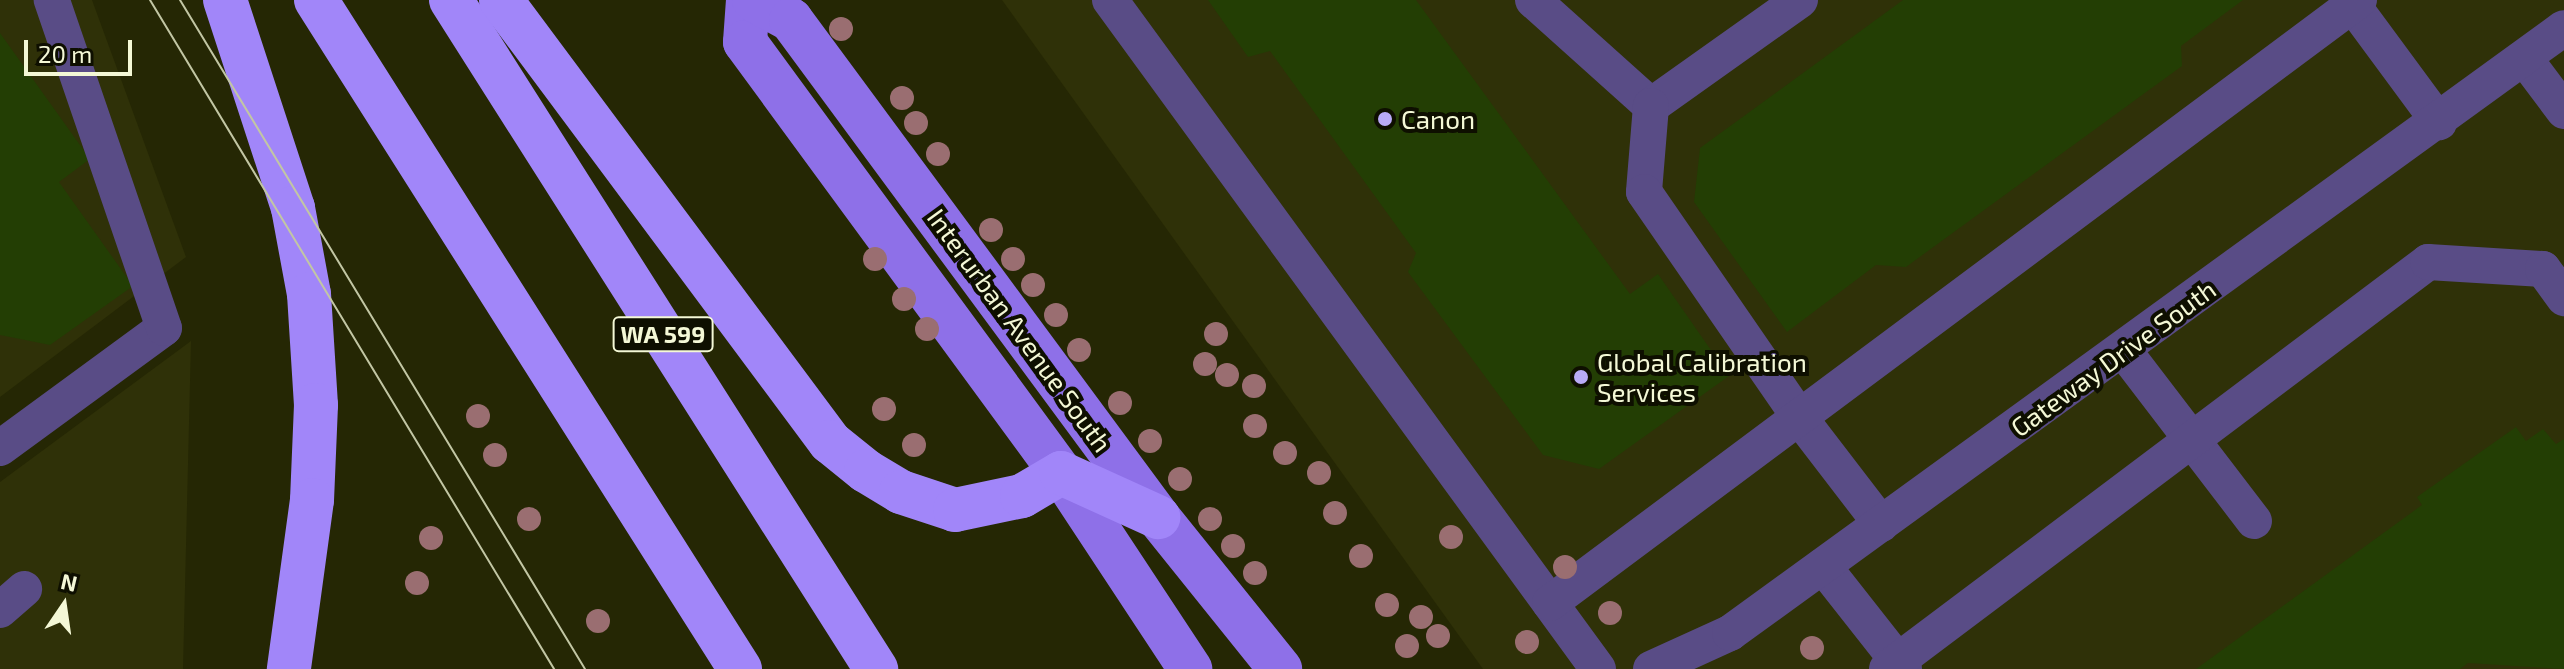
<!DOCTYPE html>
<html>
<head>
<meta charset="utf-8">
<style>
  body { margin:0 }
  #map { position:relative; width:2564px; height:669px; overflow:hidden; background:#252704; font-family:"Exo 2",sans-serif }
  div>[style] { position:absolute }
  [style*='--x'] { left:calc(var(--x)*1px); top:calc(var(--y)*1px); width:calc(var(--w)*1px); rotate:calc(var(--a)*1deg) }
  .built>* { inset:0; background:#2f3108 }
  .building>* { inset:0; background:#233e04 }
  .minor>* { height:36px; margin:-18px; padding:0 18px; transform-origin:18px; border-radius:18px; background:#594c86 }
  .major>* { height:44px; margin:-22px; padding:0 22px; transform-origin:22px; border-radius:22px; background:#8e70e8 }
  .highway>* { height:44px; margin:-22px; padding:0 22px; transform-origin:22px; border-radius:22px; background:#a186f9 }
  .tram>* { height:2px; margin:-1px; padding:0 1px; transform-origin:1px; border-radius:1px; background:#c2c6a4 }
  .trees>* { width:24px; height:24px; margin:-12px; border-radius:50%; background:#9a6e71 }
  .dots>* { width:22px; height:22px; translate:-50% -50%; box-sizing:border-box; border:4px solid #0e0f00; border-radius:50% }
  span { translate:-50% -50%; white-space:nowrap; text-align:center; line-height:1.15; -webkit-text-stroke:8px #0e0f00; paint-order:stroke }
  .shield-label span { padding:2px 6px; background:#0e0f00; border:2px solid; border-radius:6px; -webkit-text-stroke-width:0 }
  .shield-label { font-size:24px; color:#f4f8d6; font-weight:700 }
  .poi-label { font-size:26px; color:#f4f8d6 }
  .left { translate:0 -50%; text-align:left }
  .street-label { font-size:26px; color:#f4f8d6 }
  .north { position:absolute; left:24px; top:565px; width:80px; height:80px; -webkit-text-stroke:6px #0e0f00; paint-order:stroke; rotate:13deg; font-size:22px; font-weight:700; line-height:32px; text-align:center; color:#f4f8d6 }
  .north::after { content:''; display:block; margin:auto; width:28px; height:36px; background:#f4f8d6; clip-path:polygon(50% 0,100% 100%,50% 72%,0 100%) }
  .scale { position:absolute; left:24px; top:40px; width:108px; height:36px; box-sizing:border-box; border:4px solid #f4f8d6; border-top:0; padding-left:10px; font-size:24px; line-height:28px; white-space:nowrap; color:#f4f8d6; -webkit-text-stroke:6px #0e0f00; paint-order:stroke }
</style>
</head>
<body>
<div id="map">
  <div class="built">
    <div style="clip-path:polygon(0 0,92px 0,186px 257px,0 397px)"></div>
    <div style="clip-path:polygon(1002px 0,2564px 0,2564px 669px,1483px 669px)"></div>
    <div style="clip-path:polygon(191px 341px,183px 669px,0 669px,0 482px)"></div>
  </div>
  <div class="building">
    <div style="clip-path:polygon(1208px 0,1416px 0,1630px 294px,1658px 274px,1729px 376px,1599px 469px,1543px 455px,1408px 272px,1416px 253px,1270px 51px,1248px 57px)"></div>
    <div style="clip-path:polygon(1903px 0,2243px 0,2181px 46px,2182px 66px,1906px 267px,1876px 265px,1787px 332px,1694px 202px,1700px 148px)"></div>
    <div style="clip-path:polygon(0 33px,90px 159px,59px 182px,133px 286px,50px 345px,0 335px)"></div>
    <div style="clip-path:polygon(2516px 427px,2526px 441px,2543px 429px,2556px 444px,2564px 439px,2564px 669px,2468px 663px,2460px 669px,2196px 669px,2422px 505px,2417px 497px)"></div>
  </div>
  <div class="minor">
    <div style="--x:1110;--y:0;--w:828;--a:53.89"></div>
    <div style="--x:1533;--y:0;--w:159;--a:41.9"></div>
    <div style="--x:1800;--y:0;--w:183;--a:144.6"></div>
    <div style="--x:1651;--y:106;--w:86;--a:94.7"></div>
    <div style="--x:1644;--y:192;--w:273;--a:55.4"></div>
    <div style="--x:1799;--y:417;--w:135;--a:52.5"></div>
    <div style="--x:2349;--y:0;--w:152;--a:53.6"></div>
    <div style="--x:2525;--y:59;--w:65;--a:53.1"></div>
    <div style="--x:2124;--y:351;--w:214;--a:52.6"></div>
    <div style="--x:0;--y:448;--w:203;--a:-36.2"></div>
    <div style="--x:164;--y:328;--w:347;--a:-108.9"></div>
    <div style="--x:1823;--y:566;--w:131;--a:51.8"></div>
    <div style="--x:1550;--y:603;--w:1009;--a:-36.7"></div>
    <div style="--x:0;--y:610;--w:32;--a:-41"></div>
    <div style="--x:1651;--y:669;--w:87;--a:-24.5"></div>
    <div style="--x:1730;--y:633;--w:1030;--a:-35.96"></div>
    <div style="--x:1887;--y:669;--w:677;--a:-36.95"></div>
    <div style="--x:2428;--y:262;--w:115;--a:3.5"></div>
    <div style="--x:2543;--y:269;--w:36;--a:54"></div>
  </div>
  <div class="major">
    <div style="--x:748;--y:0;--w:42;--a:94.1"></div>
    <div style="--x:745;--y:42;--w:534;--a:53.75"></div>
    <div style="--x:1061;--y:473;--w:235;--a:56.6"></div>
    <div style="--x:754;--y:0;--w:42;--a:28.4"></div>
    <div style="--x:791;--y:20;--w:618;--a:53.56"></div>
    <div style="--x:1158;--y:517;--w:195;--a:51.2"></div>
  </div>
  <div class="highway">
    <div style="--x:225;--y:0;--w:219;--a:71.9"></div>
    <div style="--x:293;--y:208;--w:87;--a:79.5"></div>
    <div style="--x:309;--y:294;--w:111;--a:86.4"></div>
    <div style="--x:316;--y:405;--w:95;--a:92.4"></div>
    <div style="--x:312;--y:500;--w:171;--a:97.8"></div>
    <div style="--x:316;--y:0;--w:792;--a:57.63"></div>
    <div style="--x:451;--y:0;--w:793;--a:57.57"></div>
    <div style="--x:501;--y:0;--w:551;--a:53.34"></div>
    <div style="--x:830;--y:442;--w:46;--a:38.9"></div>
    <div style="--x:866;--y:471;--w:41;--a:31"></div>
    <div style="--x:901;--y:492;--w:57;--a:18.4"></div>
    <div style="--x:955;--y:510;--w:68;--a:-11.8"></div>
    <div style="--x:1022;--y:496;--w:45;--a:-30.5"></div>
    <div style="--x:1061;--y:473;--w:107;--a:24.4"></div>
  </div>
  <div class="tram">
    <div style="--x:150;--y:0;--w:782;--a:58.87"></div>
    <div style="--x:180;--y:0;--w:782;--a:58.81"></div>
  </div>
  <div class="trees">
    <div style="left:841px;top:29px"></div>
    <div style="left:902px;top:98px"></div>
    <div style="left:916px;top:123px"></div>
    <div style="left:938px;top:154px"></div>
    <div style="left:991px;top:230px"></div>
    <div style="left:875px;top:259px"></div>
    <div style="left:1013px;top:259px"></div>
    <div style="left:1033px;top:285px"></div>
    <div style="left:904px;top:299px"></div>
    <div style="left:1056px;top:315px"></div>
    <div style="left:927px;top:329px"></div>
    <div style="left:1216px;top:334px"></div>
    <div style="left:1079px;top:350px"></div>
    <div style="left:1205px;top:364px"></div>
    <div style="left:1227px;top:375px"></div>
    <div style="left:1254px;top:386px"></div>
    <div style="left:1120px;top:403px"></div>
    <div style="left:884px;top:409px"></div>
    <div style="left:478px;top:416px"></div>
    <div style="left:1255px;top:426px"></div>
    <div style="left:1150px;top:441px"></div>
    <div style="left:914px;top:445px"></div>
    <div style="left:1285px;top:453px"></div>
    <div style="left:495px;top:455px"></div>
    <div style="left:1319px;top:473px"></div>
    <div style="left:1180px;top:479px"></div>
    <div style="left:1335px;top:513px"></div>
    <div style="left:529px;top:519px"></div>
    <div style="left:1210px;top:519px"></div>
    <div style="left:1451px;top:537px"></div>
    <div style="left:431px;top:538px"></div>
    <div style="left:1233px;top:546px"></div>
    <div style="left:1361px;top:556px"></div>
    <div style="left:1565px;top:567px"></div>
    <div style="left:1255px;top:573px"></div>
    <div style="left:417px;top:583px"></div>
    <div style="left:1387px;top:605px"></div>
    <div style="left:1610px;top:613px"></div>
    <div style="left:1421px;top:617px"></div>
    <div style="left:598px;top:621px"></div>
    <div style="left:1438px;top:636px"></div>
    <div style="left:1527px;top:642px"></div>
    <div style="left:1407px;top:646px"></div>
    <div style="left:1812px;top:648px"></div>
  </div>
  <div class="dots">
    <div style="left:1385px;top:119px;background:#b9abf7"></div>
    <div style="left:1581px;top:377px;background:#b9abf7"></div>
  </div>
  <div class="shield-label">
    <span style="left:663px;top:334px">WA 599</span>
  </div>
  <div class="poi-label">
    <span class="left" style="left:1401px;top:119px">Canon</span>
    <span class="left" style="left:1597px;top:377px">Global Calibration<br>Services</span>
  </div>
  <div class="street-label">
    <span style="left:1020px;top:330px;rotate:54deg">Interurban Avenue South</span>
    <span style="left:2113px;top:358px;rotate:-36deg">Gateway Drive South</span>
  </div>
  <div class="north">N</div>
  <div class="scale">20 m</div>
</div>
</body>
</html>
